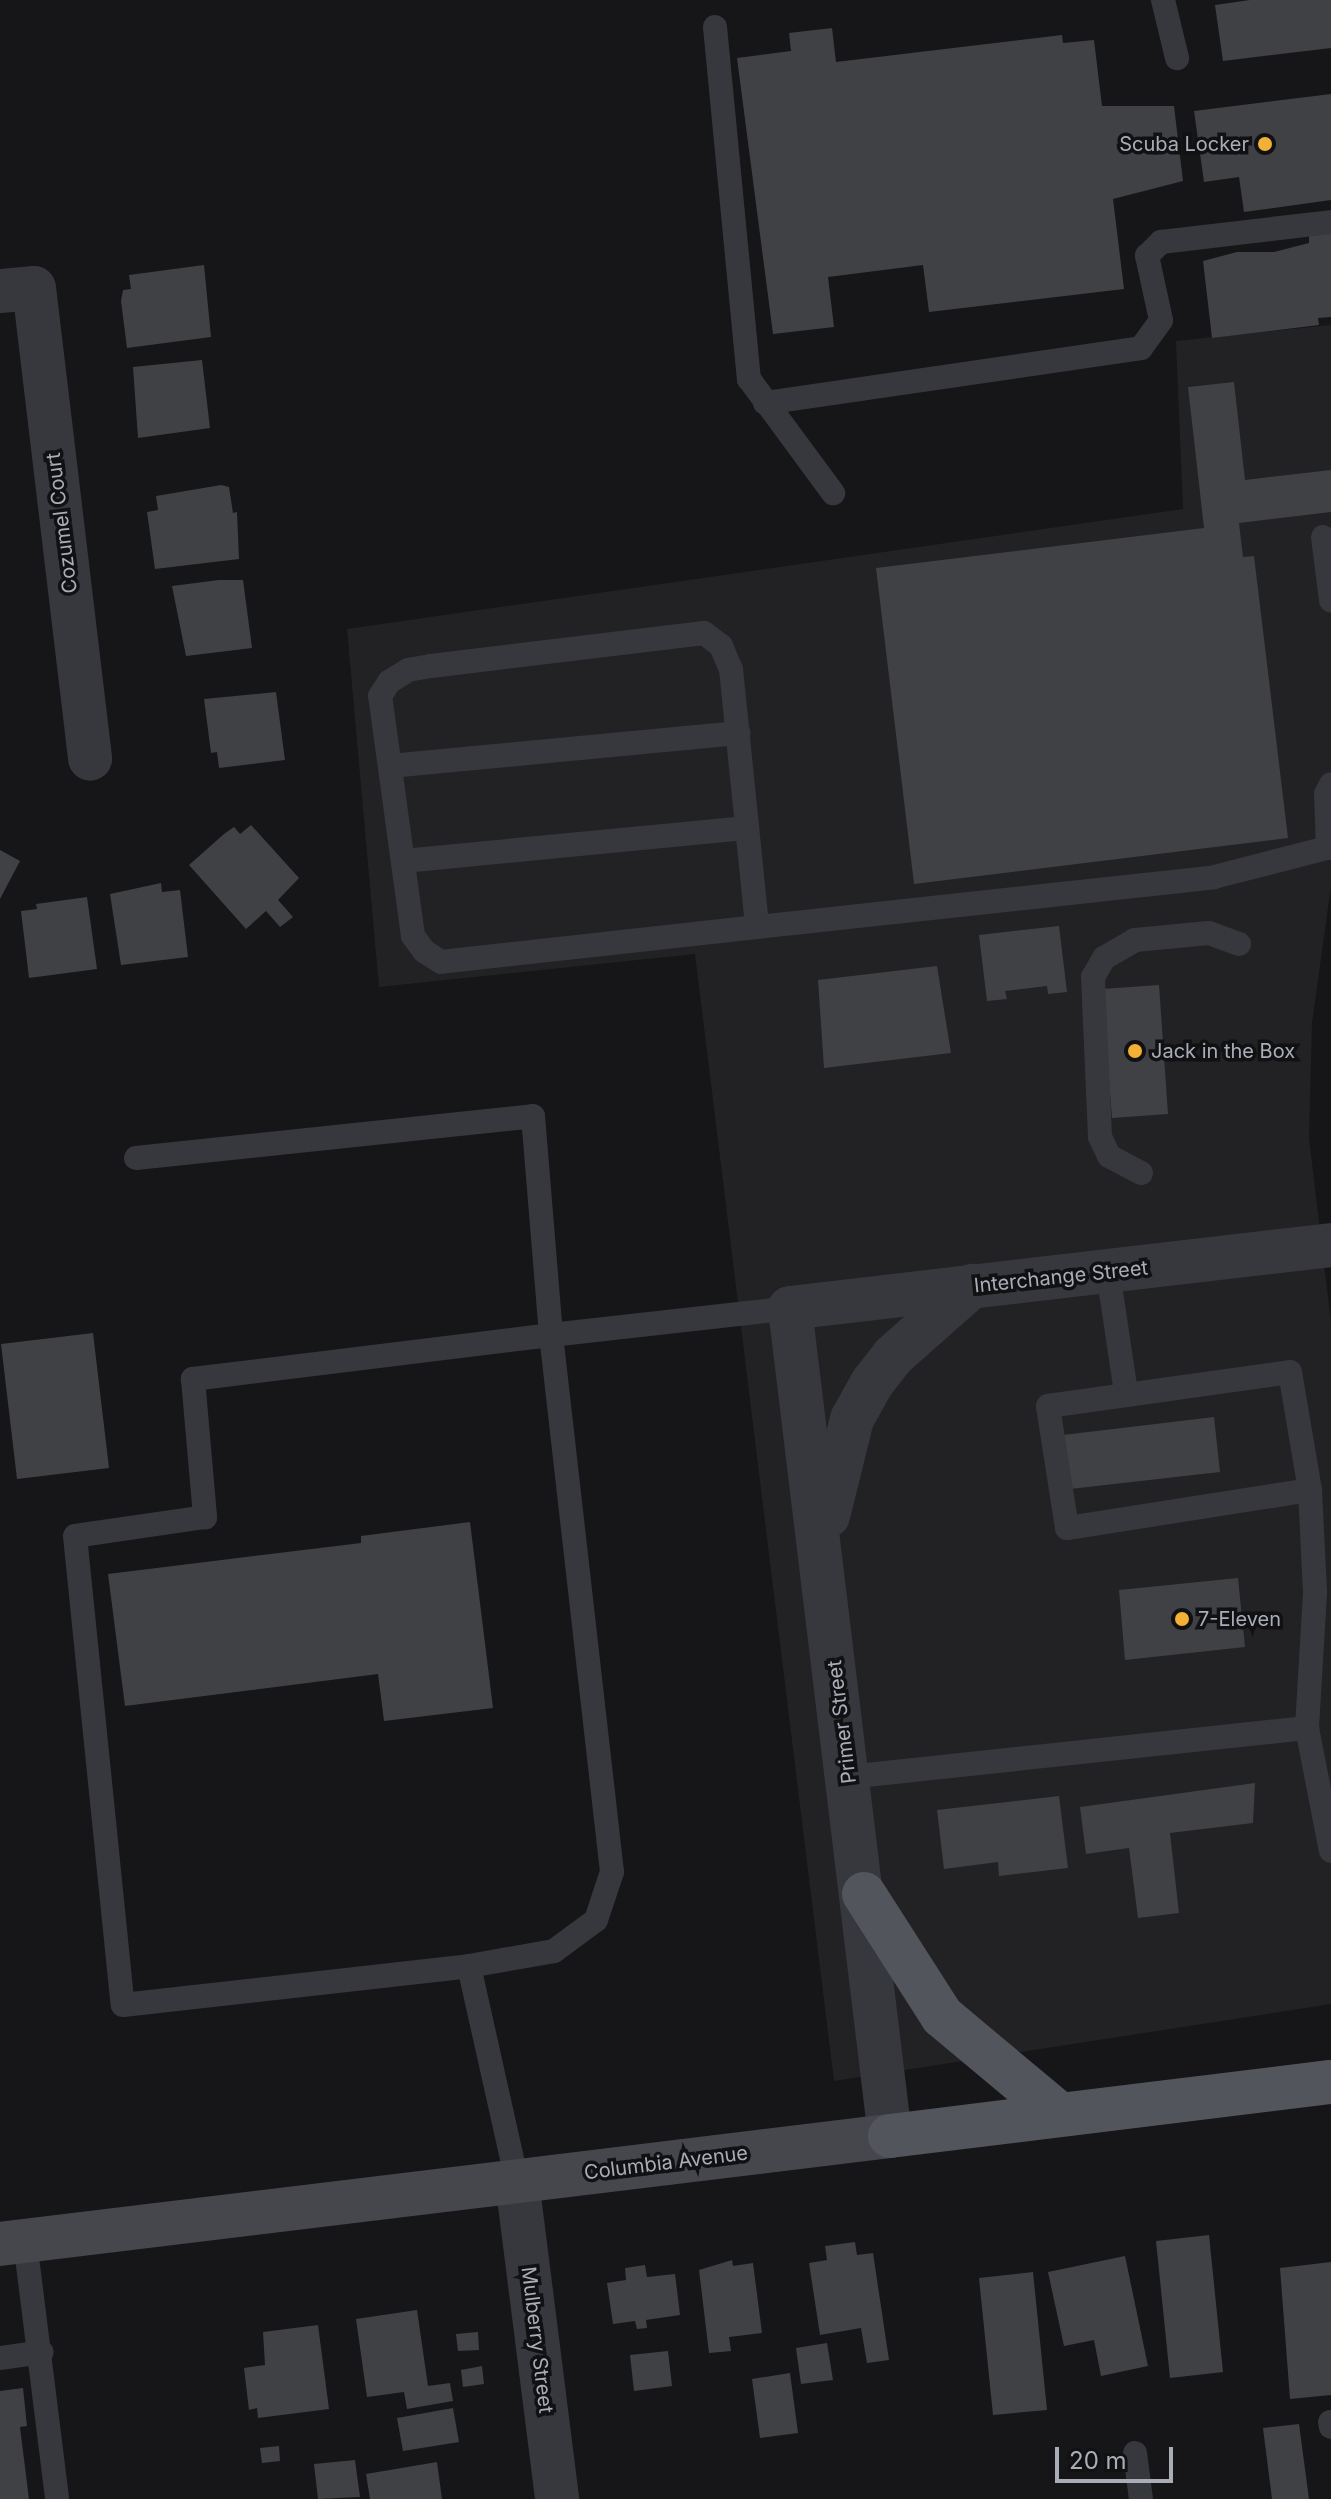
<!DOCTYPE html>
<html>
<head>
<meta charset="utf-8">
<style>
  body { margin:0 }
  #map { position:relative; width:1331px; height:2499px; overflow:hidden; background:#161618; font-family:Inter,sans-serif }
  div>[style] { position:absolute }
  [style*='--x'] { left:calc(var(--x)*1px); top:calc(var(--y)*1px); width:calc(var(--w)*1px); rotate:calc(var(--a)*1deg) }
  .built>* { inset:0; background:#222225 }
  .building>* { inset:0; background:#404145 }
  .service>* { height:24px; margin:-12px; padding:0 12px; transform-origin:12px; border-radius:12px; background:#37383d }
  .minor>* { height:44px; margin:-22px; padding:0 22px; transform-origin:22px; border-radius:22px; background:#37383d }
  .tertiary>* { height:44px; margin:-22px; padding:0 22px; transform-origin:22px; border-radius:22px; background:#37383d }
  .secondary>* { height:44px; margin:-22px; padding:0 22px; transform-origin:22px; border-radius:22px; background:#45474d }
  .primary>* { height:44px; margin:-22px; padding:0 22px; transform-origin:22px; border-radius:22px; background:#53555c }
  .dots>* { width:22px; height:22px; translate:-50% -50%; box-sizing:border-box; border:4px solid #111113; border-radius:50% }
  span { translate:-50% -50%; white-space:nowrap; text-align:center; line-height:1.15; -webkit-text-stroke:7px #111113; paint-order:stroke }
  .poi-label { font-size:20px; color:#a8adb8 }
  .right { translate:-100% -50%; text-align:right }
  .left { translate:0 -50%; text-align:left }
  .street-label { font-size:20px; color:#a8adb8 }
  .scale { position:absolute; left:1055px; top:2447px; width:118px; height:36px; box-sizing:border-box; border:4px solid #a8adb8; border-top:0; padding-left:10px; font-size:24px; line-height:28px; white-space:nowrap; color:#a8adb8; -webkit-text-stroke:6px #111113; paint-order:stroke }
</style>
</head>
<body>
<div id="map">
  <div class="built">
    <div style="clip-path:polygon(1331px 325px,1331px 886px,1312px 1023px,1309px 1138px,1331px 1323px,1331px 2004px,834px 2081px,695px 954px,379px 987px,347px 629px,1183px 509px,1176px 341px)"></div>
  </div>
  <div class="building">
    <div style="clip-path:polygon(1250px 0,1331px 0,1331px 48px,1223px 61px,1215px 5px)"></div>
    <div style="clip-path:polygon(832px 28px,836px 62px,1062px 35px,1063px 43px,1094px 40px,1102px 106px,1174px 106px,1183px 181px,1113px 199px,1124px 289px,929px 312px,923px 265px,828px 277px,834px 327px,773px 334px,737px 58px,791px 51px,789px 33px)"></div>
    <div style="clip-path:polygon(1331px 94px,1331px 200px,1244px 212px,1239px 177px,1204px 182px,1194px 111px)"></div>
    <div style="clip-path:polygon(1331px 233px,1331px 317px,1318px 318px,1319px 325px,1212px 338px,1203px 261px,1237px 252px,1274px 252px,1309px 243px,1309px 236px)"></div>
    <div style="clip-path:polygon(204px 265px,211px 337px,127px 348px,121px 301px,123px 290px,131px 289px,129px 275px)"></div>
    <div style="clip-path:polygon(202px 360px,210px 428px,138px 438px,133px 367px)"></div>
    <div style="clip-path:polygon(1234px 382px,1245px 480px,1331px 470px,1331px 512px,1239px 523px,1243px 557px,1254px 556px,1288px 838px,914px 884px,876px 568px,1204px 528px,1188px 387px)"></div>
    <div style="clip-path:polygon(221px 485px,229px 487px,233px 513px,237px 512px,239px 559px,155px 569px,147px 512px,158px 510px,156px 496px)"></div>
    <div style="clip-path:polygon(219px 580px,243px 580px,252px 648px,186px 656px,172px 586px)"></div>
    <div style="clip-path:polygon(276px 692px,285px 760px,219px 768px,217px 752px,211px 753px,204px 699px)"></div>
    <div style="clip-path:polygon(251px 825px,299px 878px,278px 900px,293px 917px,280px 927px,266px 911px,246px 929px,189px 865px,224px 834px,234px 827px,240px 834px)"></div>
    <div style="clip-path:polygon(0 850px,20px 861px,0 899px)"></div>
    <div style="clip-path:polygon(161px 883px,162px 892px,180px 890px,188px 957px,121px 965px,110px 894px)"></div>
    <div style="clip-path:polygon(87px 897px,97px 969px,29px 978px,21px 911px,37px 909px,36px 904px)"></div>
    <div style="clip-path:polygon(1059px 926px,1067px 992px,1048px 994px,1047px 986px,1005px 991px,1007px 999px,987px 1001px,979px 935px)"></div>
    <div style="clip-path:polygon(937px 966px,951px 1053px,824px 1068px,818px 980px)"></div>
    <div style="clip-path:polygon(1159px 985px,1168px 1114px,1112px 1118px,1102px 989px)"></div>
    <div style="clip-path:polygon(93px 1333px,109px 1468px,17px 1479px,1px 1344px)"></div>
    <div style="clip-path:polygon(1214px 1417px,1220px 1472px,1070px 1489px,1063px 1435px)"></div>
    <div style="clip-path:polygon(470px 1522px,493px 1708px,384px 1721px,378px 1674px,125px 1706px,108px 1574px,361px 1543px,361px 1536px)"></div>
    <div style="clip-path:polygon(1238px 1578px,1245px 1647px,1125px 1660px,1119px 1590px)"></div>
    <div style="clip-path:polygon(1255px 1783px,1253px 1823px,1170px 1833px,1179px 1913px,1138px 1918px,1129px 1848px,1086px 1854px,1080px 1807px)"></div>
    <div style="clip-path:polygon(1059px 1796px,1068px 1868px,999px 1876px,998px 1862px,944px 1869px,937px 1810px)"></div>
    <div style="clip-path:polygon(1209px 2235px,1223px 2372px,1170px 2378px,1156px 2241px)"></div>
    <div style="clip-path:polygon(855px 2242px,857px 2255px,873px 2253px,889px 2360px,867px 2363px,861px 2328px,820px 2335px,809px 2263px,827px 2260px,825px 2246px)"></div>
    <div style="clip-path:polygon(1125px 2256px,1148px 2366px,1101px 2376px,1094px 2340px,1064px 2346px,1048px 2272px)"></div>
    <div style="clip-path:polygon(732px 2260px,733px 2266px,753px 2263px,762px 2333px,729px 2337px,731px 2351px,709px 2353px,699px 2270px)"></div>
    <div style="clip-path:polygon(1331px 2262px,1331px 2395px,1290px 2399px,1280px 2268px)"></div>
    <div style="clip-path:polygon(645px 2265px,647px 2277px,675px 2274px,680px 2315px,646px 2320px,647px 2328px,637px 2329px,635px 2321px,613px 2324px,607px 2283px,626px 2280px,625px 2268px)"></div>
    <div style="clip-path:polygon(1033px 2272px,1047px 2410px,993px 2415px,979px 2278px)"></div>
    <div style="clip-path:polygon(417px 2310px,428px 2386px,450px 2383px,453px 2401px,407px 2409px,404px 2392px,367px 2397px,356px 2319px)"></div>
    <div style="clip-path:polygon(318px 2325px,329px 2409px,258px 2418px,257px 2408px,249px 2410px,244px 2368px,265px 2365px,263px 2332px)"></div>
    <div style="clip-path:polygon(478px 2332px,479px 2350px,458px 2351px,456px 2334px)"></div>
    <div style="clip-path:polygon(827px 2343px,833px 2380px,801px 2384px,796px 2348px)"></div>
    <div style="clip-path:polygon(668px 2351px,672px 2386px,634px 2391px,630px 2355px)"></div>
    <div style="clip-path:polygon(482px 2366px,484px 2384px,463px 2387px,461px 2370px)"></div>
    <div style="clip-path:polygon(790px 2373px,798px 2433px,760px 2438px,752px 2379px)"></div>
    <div style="clip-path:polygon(23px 2388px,27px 2426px,20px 2427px,29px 2499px,0 2499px,0 2391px)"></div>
    <div style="clip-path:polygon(453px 2408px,459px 2442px,403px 2451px,397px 2418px)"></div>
    <div style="clip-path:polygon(1299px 2424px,1309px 2499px,1272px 2499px,1263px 2428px)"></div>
    <div style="clip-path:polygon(279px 2446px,280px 2461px,262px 2463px,260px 2448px)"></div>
    <div style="clip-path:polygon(355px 2460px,360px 2497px,318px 2499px,314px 2464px)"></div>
    <div style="clip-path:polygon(437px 2462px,442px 2499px,370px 2499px,366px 2474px)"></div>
  </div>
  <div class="service">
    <div style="--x:1163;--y:0;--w:60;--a:76.4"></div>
    <div style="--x:715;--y:27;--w:354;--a:84.5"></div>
    <div style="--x:749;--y:379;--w:142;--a:53.6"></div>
    <div style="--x:765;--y:403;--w:380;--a:-8.3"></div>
    <div style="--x:1141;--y:348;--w:34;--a:-54"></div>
    <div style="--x:1161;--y:320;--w:66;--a:-102.3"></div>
    <div style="--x:1147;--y:256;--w:20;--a:-45"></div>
    <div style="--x:1161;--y:242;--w:171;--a:-6.7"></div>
    <div style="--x:1323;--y:537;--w:64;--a:82.8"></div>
    <div style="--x:704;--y:633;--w:21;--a:37"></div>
    <div style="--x:721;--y:646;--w:25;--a:67"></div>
    <div style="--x:731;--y:669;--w:259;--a:84.2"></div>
    <div style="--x:757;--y:927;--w:318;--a:173.7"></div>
    <div style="--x:441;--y:962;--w:20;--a:-147"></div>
    <div style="--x:424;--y:951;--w:19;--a:-126"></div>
    <div style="--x:413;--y:936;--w:242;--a:-97.8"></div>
    <div style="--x:380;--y:696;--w:17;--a:-57"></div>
    <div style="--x:389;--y:682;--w:22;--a:-32"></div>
    <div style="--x:408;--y:670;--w:23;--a:-10"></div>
    <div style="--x:431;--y:666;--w:275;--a:-6.9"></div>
    <div style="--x:390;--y:766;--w:350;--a:-5.4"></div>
    <div style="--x:1328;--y:848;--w:54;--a:-92.1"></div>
    <div style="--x:1326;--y:794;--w:11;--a:-63"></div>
    <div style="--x:403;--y:861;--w:346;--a:-5.5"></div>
    <div style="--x:757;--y:927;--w:460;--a:-6.2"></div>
    <div style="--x:1214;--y:877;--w:121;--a:-14.4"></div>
    <div style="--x:136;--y:1158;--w:399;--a:-6"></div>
    <div style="--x:533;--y:1116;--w:220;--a:85.3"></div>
    <div style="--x:551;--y:1335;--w:361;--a:173"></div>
    <div style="--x:193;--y:1379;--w:139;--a:85"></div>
    <div style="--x:205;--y:1517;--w:131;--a:171.7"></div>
    <div style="--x:75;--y:1536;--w:471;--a:84.2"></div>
    <div style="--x:123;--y:2005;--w:348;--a:-6.4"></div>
    <div style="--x:1141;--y:1173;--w:36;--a:-152"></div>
    <div style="--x:1109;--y:1156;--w:21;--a:-115"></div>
    <div style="--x:1100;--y:1137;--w:160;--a:-92.5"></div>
    <div style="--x:1093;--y:977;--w:22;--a:-60"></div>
    <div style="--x:1104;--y:958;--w:36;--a:-30"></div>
    <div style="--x:1135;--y:940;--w:74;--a:-5.4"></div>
    <div style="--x:1209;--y:933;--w:32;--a:20"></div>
    <div style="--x:1108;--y:1272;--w:121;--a:81.5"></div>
    <div style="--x:1310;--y:1490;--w:246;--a:171.1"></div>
    <div style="--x:1067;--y:1528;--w:123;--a:-98.9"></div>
    <div style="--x:1048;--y:1406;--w:244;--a:-8"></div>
    <div style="--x:1290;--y:1372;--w:120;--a:80.4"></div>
    <div style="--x:1310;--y:1490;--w:103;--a:87.2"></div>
    <div style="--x:1315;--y:1593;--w:135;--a:93.4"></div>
    <div style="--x:1307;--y:1728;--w:125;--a:79"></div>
    <div style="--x:848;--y:1777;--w:462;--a:-6.1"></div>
    <div style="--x:517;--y:2181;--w:220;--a:-102.6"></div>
    <div style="--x:469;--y:1966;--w:86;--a:-10"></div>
    <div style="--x:554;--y:1951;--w:52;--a:-36.4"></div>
    <div style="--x:596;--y:1920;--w:51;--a:-71.6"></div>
    <div style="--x:612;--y:1872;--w:540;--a:-96.48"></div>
    <div style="--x:551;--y:1335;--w:241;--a:-6.4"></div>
    <div style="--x:25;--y:2241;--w:260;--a:82.9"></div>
    <div style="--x:0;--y:2358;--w:42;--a:-8.1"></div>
    <div style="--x:1330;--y:2422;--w:5;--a:79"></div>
    <div style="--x:1135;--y:2453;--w:46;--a:82.6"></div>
  </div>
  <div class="minor">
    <div style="--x:0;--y:291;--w:34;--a:-5"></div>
    <div style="--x:34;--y:288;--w:474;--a:83.2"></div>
    <div style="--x:517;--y:2181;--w:321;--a:82.8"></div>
  </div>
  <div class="tertiary">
    <div style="--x:828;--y:1516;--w:100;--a:-76.1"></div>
    <div style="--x:852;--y:1419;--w:41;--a:-60.9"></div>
    <div style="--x:872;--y:1383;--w:34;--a:-52"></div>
    <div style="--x:893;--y:1356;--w:106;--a:-41.5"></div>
    <div style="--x:890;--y:2136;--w:834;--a:-96.89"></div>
    <div style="--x:790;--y:1308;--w:545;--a:-6.64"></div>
  </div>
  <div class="secondary">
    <div style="--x:0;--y:2244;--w:897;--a:-6.92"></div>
  </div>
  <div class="primary">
    <div style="--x:864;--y:1894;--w:145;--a:57.4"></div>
    <div style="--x:942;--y:2016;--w:150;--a:39.9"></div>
    <div style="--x:890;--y:2136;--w:444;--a:-7"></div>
  </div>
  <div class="dots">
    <div style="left:1265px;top:144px;background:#f2b134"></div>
    <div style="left:1135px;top:1051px;background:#f2b134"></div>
    <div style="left:1182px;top:1619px;background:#f2b134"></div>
  </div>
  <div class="poi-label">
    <span class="right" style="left:1249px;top:144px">Scuba Locker</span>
    <span class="left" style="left:1151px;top:1051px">Jack in the Box</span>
    <span class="left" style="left:1198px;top:1619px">7-Eleven</span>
  </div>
  <div class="street-label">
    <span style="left:62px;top:523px;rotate:-97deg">Cozumel Court</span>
    <span style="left:1061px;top:1277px;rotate:-6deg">Interchange Street</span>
    <span style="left:842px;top:1722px;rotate:-97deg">Primer Street</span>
    <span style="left:666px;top:2163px;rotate:-7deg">Columbia Avenue</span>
    <span style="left:537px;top:2340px;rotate:83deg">Mulberry Street</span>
  </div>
  <div class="scale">20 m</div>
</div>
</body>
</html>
